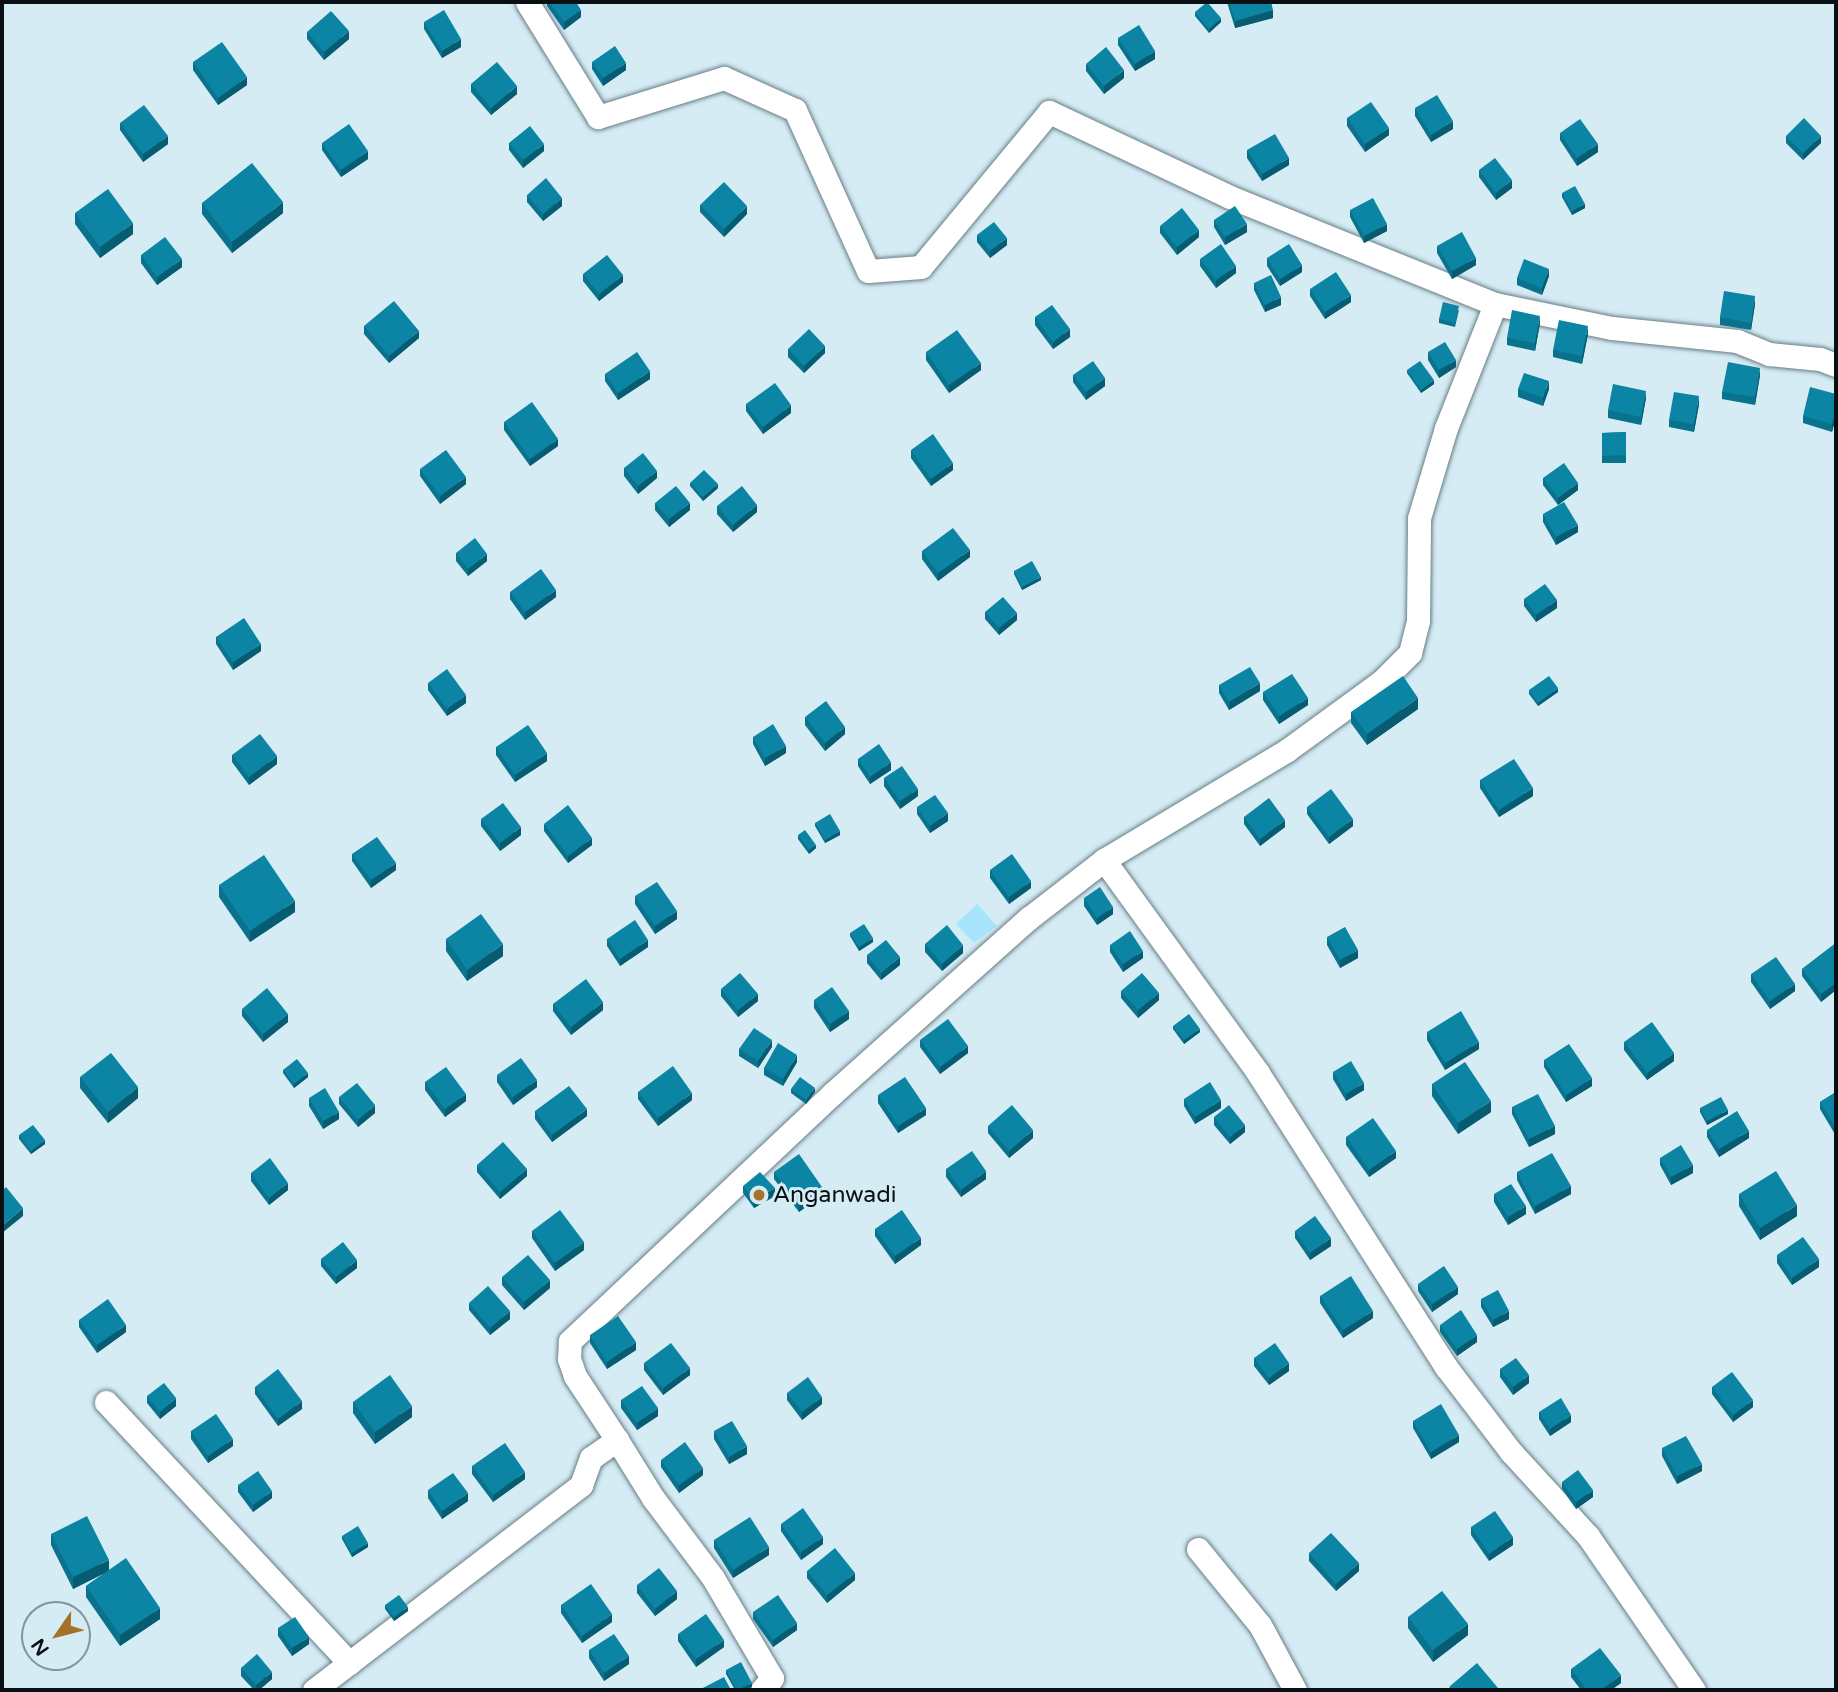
<!DOCTYPE html>
<html>
<head>
<meta charset="utf-8">
<style>
  body { margin:0 }
  #map { position:relative; width:1838px; height:1692px; overflow:hidden; background:#d5ecf5; font-family:"Varela Round",sans-serif }
  div>[style] { position:absolute }
  [style*='--x'] { left:calc(var(--x)*1px); top:calc(var(--y)*1px); width:calc(var(--w)*1px); rotate:calc(var(--a)*1deg) }
  .green>* { inset:0; background:#a6e5fb }
  .roads { filter:drop-shadow(0 0 2px #687d84) drop-shadow(0 0 2px #687d84) }
  .minor>* { height:23px; margin:-11.5px; padding:0 11.5px; transform-origin:11.5px; border-radius:11.5px; background:#fff }
  .wall>* { inset:0; background:#0a728c }
  .shaded-wall>* { inset:0; background:#085c72 }
  .building>* { inset:0; background:#0c84a3 }
  .dots>* { width:19px; height:19px; translate:-50% -50%; box-sizing:border-box; border:4px solid #d5ecf5; border-radius:50% }
  span { translate:-50% -50%; white-space:nowrap; text-align:center; line-height:1.15; -webkit-text-stroke:6px #d5ecf5; paint-order:stroke }
  .poi-label { font-size:23px; color:#091013 }
  .left { translate:0 -50%; text-align:left }
  .frame { position:absolute; inset:0; border:4px solid #091013; pointer-events:none }
  .north { position:absolute; left:21px; top:1601px; width:70px; height:70px; box-sizing:border-box; background:#d5ecf5; border:2px solid #83949b; border-radius:50%; rotate:235deg; font-size:19px; font-weight:700; line-height:28px; text-align:center; color:#091013 }
  .north::after { content:''; display:block; margin:auto; width:24px; height:32px; background:#a47228; clip-path:polygon(50% 0,100% 100%,50% 72%,0 100%) }
</style>
</head>
<body>
<div id="map">
  <div class="green">
    <div style="clip-path:polygon(977px 904px,997px 926px,974px 943px,956px 924px)"></div>
  </div>
  <div class="roads">
    <div class="minor">
      <div style="--x:1495;--y:304;--w:119;--a:11.6"></div>
      <div style="--x:1612;--y:328;--w:126;--a:5.9"></div>
      <div style="--x:1737;--y:341;--w:35;--a:22"></div>
      <div style="--x:1769;--y:354;--w:51;--a:5.6"></div>
      <div style="--x:1820;--y:359;--w:17;--a:21"></div>
      <div style="--x:1104;--y:860;--w:263;--a:54.1"></div>
      <div style="--x:1258;--y:1073;--w:349;--a:57.4"></div>
      <div style="--x:1446;--y:1367;--w:107;--a:52.6"></div>
      <div style="--x:1511;--y:1452;--w:114;--a:47.5"></div>
      <div style="--x:1588;--y:1536;--w:187;--a:55.5"></div>
      <div style="--x:106;--y:1402;--w:357;--a:47"></div>
      <div style="--x:617;--y:1440;--w:68;--a:58.2"></div>
      <div style="--x:653;--y:1498;--w:100;--a:53.1"></div>
      <div style="--x:713;--y:1578;--w:116;--a:59.5"></div>
      <div style="--x:772;--y:1678;--w:16;--a:130"></div>
      <div style="--x:1198;--y:1549;--w:98;--a:50.8"></div>
      <div style="--x:1260;--y:1625;--w:74;--a:61.7"></div>
      <div style="--x:314;--y:1690;--w:337;--a:-37.5"></div>
      <div style="--x:581;--y:1485;--w:29;--a:-70"></div>
      <div style="--x:591;--y:1458;--w:32;--a:-35"></div>
      <div style="--x:617;--y:1440;--w:77;--a:-123.3"></div>
      <div style="--x:575;--y:1376;--w:18;--a:-109"></div>
      <div style="--x:569;--y:1359;--w:18;--a:-87"></div>
      <div style="--x:570;--y:1341;--w:360;--a:-43.3"></div>
      <div style="--x:832;--y:1094;--w:264;--a:-41.8"></div>
      <div style="--x:1029;--y:918;--w:95;--a:-37.7"></div>
      <div style="--x:1104;--y:860;--w:212;--a:-30.9"></div>
      <div style="--x:1286;--y:751;--w:119;--a:-36.1"></div>
      <div style="--x:1382;--y:681;--w:40;--a:-45"></div>
      <div style="--x:1410;--y:653;--w:33;--a:-76"></div>
      <div style="--x:1418;--y:621;--w:103;--a:-89.4"></div>
      <div style="--x:1419;--y:518;--w:94;--a:-73.3"></div>
      <div style="--x:1446;--y:428;--w:133;--a:-68.4"></div>
      <div style="--x:1495;--y:304;--w:286;--a:-158"></div>
      <div style="--x:1230;--y:197;--w:200;--a:-154.8"></div>
      <div style="--x:1049;--y:112;--w:201;--a:129.6"></div>
      <div style="--x:921;--y:267;--w:53;--a:175.7"></div>
      <div style="--x:868;--y:271;--w:177;--a:-114.4"></div>
      <div style="--x:795;--y:110;--w:78;--a:-155.7"></div>
      <div style="--x:724;--y:78;--w:132;--a:162.8"></div>
      <div style="--x:598;--y:117;--w:135;--a:-121.7"></div>
    </div>
  </div>
  <div class="wall">
    <div style="clip-path:polygon(547px 2px,576px 2px,581px 17px,564px 30px,547px 6px)"></div>
    <div style="clip-path:polygon(1227px 2px,1271px 2px,1273px 18px,1235px 28px)"></div>
    <div style="clip-path:polygon(1195px 12px,1221px 22px,1209px 33px,1195px 16px)"></div>
    <div style="clip-path:polygon(424px 22px,461px 47px,442px 58px,424px 29px)"></div>
    <div style="clip-path:polygon(307px 32px,349px 39px,324px 60px,307px 39px)"></div>
    <div style="clip-path:polygon(1118px 38px,1155px 59px,1135px 71px,1118px 45px)"></div>
    <div style="clip-path:polygon(193px 62px,247px 85px,218px 105px,193px 70px)"></div>
    <div style="clip-path:polygon(592px 62px,626px 70px,603px 86px,592px 69px)"></div>
    <div style="clip-path:polygon(1086px 64px,1124px 78px,1104px 94px,1086px 71px)"></div>
    <div style="clip-path:polygon(471px 84px,517px 94px,491px 115px,471px 92px)"></div>
    <div style="clip-path:polygon(1415px 108px,1453px 129px,1431px 142px,1415px 116px)"></div>
    <div style="clip-path:polygon(1347px 118px,1389px 135px,1365px 152px,1347px 126px)"></div>
    <div style="clip-path:polygon(120px 123px,168px 144px,143px 162px,120px 130px)"></div>
    <div style="clip-path:polygon(1560px 133px,1598px 152px,1577px 166px,1560px 140px)"></div>
    <div style="clip-path:polygon(1786px 136px,1821px 143px,1803px 160px,1786px 143px)"></div>
    <div style="clip-path:polygon(322px 143px,368px 159px,341px 177px,322px 150px)"></div>
    <div style="clip-path:polygon(509px 143px,544px 151px,523px 168px,509px 150px)"></div>
    <div style="clip-path:polygon(1247px 150px,1289px 165px,1262px 181px,1247px 158px)"></div>
    <div style="clip-path:polygon(1479px 170px,1512px 188px,1496px 200px,1479px 177px)"></div>
    <div style="clip-path:polygon(1562px 193px,1585px 208px,1572px 215px,1562px 197px)"></div>
    <div style="clip-path:polygon(527px 195px,562px 206px,543px 221px,527px 202px)"></div>
    <div style="clip-path:polygon(202px 203px,283px 213px,232px 253px,202px 214px)"></div>
    <div style="clip-path:polygon(700px 205px,747px 214px,724px 237px,700px 212px)"></div>
    <div style="clip-path:polygon(1350px 210px,1387px 231px,1364px 243px,1350px 217px)"></div>
    <div style="clip-path:polygon(75px 213px,133px 234px,100px 258px,75px 224px)"></div>
    <div style="clip-path:polygon(1214px 220px,1247px 232px,1225px 245px,1214px 227px)"></div>
    <div style="clip-path:polygon(1160px 226px,1199px 237px,1177px 255px,1160px 233px)"></div>
    <div style="clip-path:polygon(977px 235px,1007px 245px,990px 258px,977px 242px)"></div>
    <div style="clip-path:polygon(1437px 246px,1476px 265px,1452px 279px,1437px 253px)"></div>
    <div style="clip-path:polygon(141px 255px,182px 267px,157px 285px,141px 263px)"></div>
    <div style="clip-path:polygon(1267px 258px,1302px 272px,1280px 286px,1267px 266px)"></div>
    <div style="clip-path:polygon(1200px 259px,1236px 273px,1216px 288px,1200px 266px)"></div>
    <div style="clip-path:polygon(583px 274px,623px 282px,599px 301px,583px 281px)"></div>
    <div style="clip-path:polygon(1549px 276px,1542px 295px,1517px 285px,1517px 278px)"></div>
    <div style="clip-path:polygon(1254px 283px,1281px 305px,1265px 312px,1254px 290px)"></div>
    <div style="clip-path:polygon(1310px 289px,1351px 302px,1325px 319px,1310px 296px)"></div>
    <div style="clip-path:polygon(1755px 304px,1751px 330px,1720px 325px,1720px 317px)"></div>
    <div style="clip-path:polygon(1459px 310px,1455px 327px,1439px 323px,1439px 319px)"></div>
    <div style="clip-path:polygon(1035px 317px,1070px 337px,1053px 349px,1035px 325px)"></div>
    <div style="clip-path:polygon(1540px 323px,1535px 351px,1507px 345px,1507px 338px)"></div>
    <div style="clip-path:polygon(364px 326px,419px 338px,389px 363px,364px 334px)"></div>
    <div style="clip-path:polygon(1588px 334px,1582px 364px,1553px 357px,1553px 350px)"></div>
    <div style="clip-path:polygon(788px 349px,825px 353px,804px 373px,788px 357px)"></div>
    <div style="clip-path:polygon(926px 352px,981px 370px,949px 393px,926px 360px)"></div>
    <div style="clip-path:polygon(1428px 352px,1456px 367px,1439px 378px,1428px 360px)"></div>
    <div style="clip-path:polygon(1407px 370px,1434px 384px,1421px 393px,1407px 373px)"></div>
    <div style="clip-path:polygon(605px 374px,650px 379px,618px 400px,605px 381px)"></div>
    <div style="clip-path:polygon(1073px 375px,1105px 386px,1086px 400px,1073px 382px)"></div>
    <div style="clip-path:polygon(1760px 375px,1755px 405px,1722px 399px,1722px 392px)"></div>
    <div style="clip-path:polygon(1518px 389px,1549px 389px,1543px 406px,1518px 397px)"></div>
    <div style="clip-path:polygon(1836px 394px,1836px 417px,1832px 432px,1803px 423px,1803px 416px)"></div>
    <div style="clip-path:polygon(1646px 398px,1641px 425px,1608px 418px,1608px 410px)"></div>
    <div style="clip-path:polygon(746px 404px,791px 413px,763px 434px,746px 411px)"></div>
    <div style="clip-path:polygon(1699px 404px,1694px 432px,1669px 427px,1669px 420px)"></div>
    <div style="clip-path:polygon(504px 422px,558px 446px,530px 466px,504px 430px)"></div>
    <div style="clip-path:polygon(1626px 432px,1626px 463px,1602px 463px,1602px 433px)"></div>
    <div style="clip-path:polygon(911px 450px,953px 470px,931px 486px,911px 458px)"></div>
    <div style="clip-path:polygon(624px 468px,657px 478px,638px 494px,624px 476px)"></div>
    <div style="clip-path:polygon(420px 469px,466px 484px,440px 504px,420px 476px)"></div>
    <div style="clip-path:polygon(1543px 478px,1578px 490px,1558px 505px,1543px 485px)"></div>
    <div style="clip-path:polygon(690px 483px,718px 488px,703px 501px,690px 486px)"></div>
    <div style="clip-path:polygon(655px 503px,690px 510px,669px 527px,655px 510px)"></div>
    <div style="clip-path:polygon(717px 506px,757px 512px,733px 532px,717px 514px)"></div>
    <div style="clip-path:polygon(1543px 514px,1578px 532px,1556px 545px,1543px 522px)"></div>
    <div style="clip-path:polygon(922px 551px,970px 557px,938px 581px,922px 559px)"></div>
    <div style="clip-path:polygon(456px 553px,487px 561px,468px 576px,456px 561px)"></div>
    <div style="clip-path:polygon(1014px 571px,1041px 580px,1022px 590px,1014px 574px)"></div>
    <div style="clip-path:polygon(510px 592px,556px 597px,525px 620px,510px 599px)"></div>
    <div style="clip-path:polygon(1524px 599px,1557px 608px,1536px 622px,1524px 606px)"></div>
    <div style="clip-path:polygon(985px 612px,1017px 620px,999px 635px,985px 619px)"></div>
    <div style="clip-path:polygon(216px 637px,261px 651px,233px 670px,216px 644px)"></div>
    <div style="clip-path:polygon(428px 683px,466px 703px,447px 716px,428px 690px)"></div>
    <div style="clip-path:polygon(1219px 685px,1260px 691px,1229px 710px,1219px 693px)"></div>
    <div style="clip-path:polygon(1529px 690px,1558px 692px,1538px 706px,1529px 694px)"></div>
    <div style="clip-path:polygon(1263px 692px,1308px 705px,1279px 724px,1263px 700px)"></div>
    <div style="clip-path:polygon(1418px 709px,1367px 745px,1351px 723px,1351px 712px)"></div>
    <div style="clip-path:polygon(805px 717px,845px 734px,825px 751px,805px 725px)"></div>
    <div style="clip-path:polygon(753px 737px,786px 753px,765px 766px,753px 744px)"></div>
    <div style="clip-path:polygon(496px 747px,547px 761px,515px 782px,496px 755px)"></div>
    <div style="clip-path:polygon(232px 755px,277px 764px,249px 785px,232px 762px)"></div>
    <div style="clip-path:polygon(858px 759px,891px 770px,870px 784px,858px 766px)"></div>
    <div style="clip-path:polygon(884px 778px,918px 796px,900px 809px,884px 786px)"></div>
    <div style="clip-path:polygon(1480px 780px,1533px 796px,1499px 817px,1480px 788px)"></div>
    <div style="clip-path:polygon(917px 807px,948px 821px,930px 833px,917px 814px)"></div>
    <div style="clip-path:polygon(1307px 807px,1353px 826px,1329px 844px,1307px 814px)"></div>
    <div style="clip-path:polygon(1244px 817px,1285px 827px,1260px 846px,1244px 824px)"></div>
    <div style="clip-path:polygon(481px 819px,521px 835px,500px 851px,481px 826px)"></div>
    <div style="clip-path:polygon(815px 823px,840px 835px,825px 843px,815px 826px)"></div>
    <div style="clip-path:polygon(544px 824px,592px 845px,568px 863px,544px 831px)"></div>
    <div style="clip-path:polygon(798px 835px,816px 848px,809px 854px,798px 839px)"></div>
    <div style="clip-path:polygon(352px 854px,396px 870px,371px 888px,352px 861px)"></div>
    <div style="clip-path:polygon(990px 870px,1031px 888px,1009px 904px,990px 878px)"></div>
    <div style="clip-path:polygon(219px 885px,295px 912px,250px 942px,219px 897px)"></div>
    <div style="clip-path:polygon(635px 896px,677px 919px,655px 934px,635px 904px)"></div>
    <div style="clip-path:polygon(1084px 898px,1113px 914px,1097px 925px,1084px 906px)"></div>
    <div style="clip-path:polygon(850px 933px,873px 942px,859px 951px,850px 936px)"></div>
    <div style="clip-path:polygon(1327px 937px,1358px 958px,1340px 968px,1327px 945px)"></div>
    <div style="clip-path:polygon(446px 939px,503px 956px,467px 981px,446px 951px)"></div>
    <div style="clip-path:polygon(607px 939px,648px 947px,620px 966px,607px 946px)"></div>
    <div style="clip-path:polygon(1836px 943px,1836px 990px,1821px 1002px,1802px 976px,1802px 969px)"></div>
    <div style="clip-path:polygon(925px 944px,963px 953px,942px 971px,925px 952px)"></div>
    <div style="clip-path:polygon(1110px 945px,1143px 958px,1123px 972px,1110px 952px)"></div>
    <div style="clip-path:polygon(867px 955px,900px 965px,881px 980px,867px 963px)"></div>
    <div style="clip-path:polygon(1751px 974px,1795px 991px,1770px 1009px,1751px 982px)"></div>
    <div style="clip-path:polygon(721px 989px,758px 1001px,738px 1017px,721px 996px)"></div>
    <div style="clip-path:polygon(1121px 991px,1159px 1000px,1138px 1018px,1121px 998px)"></div>
    <div style="clip-path:polygon(814px 1000px,849px 1019px,830px 1032px,814px 1008px)"></div>
    <div style="clip-path:polygon(553px 1004px,603px 1010px,571px 1035px,553px 1011px)"></div>
    <div style="clip-path:polygon(242px 1009px,288px 1022px,263px 1042px,242px 1016px)"></div>
    <div style="clip-path:polygon(1173px 1026px,1200px 1032px,1184px 1044px,1173px 1029px)"></div>
    <div style="clip-path:polygon(1427px 1032px,1479px 1049px,1445px 1070px,1427px 1040px)"></div>
    <div style="clip-path:polygon(920px 1040px,968px 1053px,940px 1074px,920px 1047px)"></div>
    <div style="clip-path:polygon(1624px 1042px,1674px 1061px,1647px 1080px,1624px 1050px)"></div>
    <div style="clip-path:polygon(772px 1047px,758px 1068px,739px 1056px,739px 1049px)"></div>
    <div style="clip-path:polygon(1544px 1060px,1592px 1086px,1566px 1102px,1544px 1067px)"></div>
    <div style="clip-path:polygon(797px 1062px,783px 1086px,764px 1075px,764px 1068px)"></div>
    <div style="clip-path:polygon(283px 1070px,308px 1077px,294px 1088px,283px 1073px)"></div>
    <div style="clip-path:polygon(1333px 1072px,1364px 1090px,1346px 1101px,1333px 1079px)"></div>
    <div style="clip-path:polygon(497px 1075px,537px 1087px,513px 1105px,497px 1082px)"></div>
    <div style="clip-path:polygon(80px 1077px,138px 1098px,108px 1123px,80px 1088px)"></div>
    <div style="clip-path:polygon(425px 1082px,466px 1101px,445px 1117px,425px 1090px)"></div>
    <div style="clip-path:polygon(1432px 1084px,1491px 1112px,1458px 1134px,1432px 1096px)"></div>
    <div style="clip-path:polygon(791px 1089px,815px 1092px,806px 1104px,791px 1093px)"></div>
    <div style="clip-path:polygon(638px 1092px,692px 1100px,658px 1126px,638px 1099px)"></div>
    <div style="clip-path:polygon(1836px 1092px,1836px 1136px,1820px 1109px,1820px 1102px)"></div>
    <div style="clip-path:polygon(878px 1095px,926px 1115px,898px 1133px,878px 1103px)"></div>
    <div style="clip-path:polygon(339px 1097px,375px 1113px,358px 1127px,339px 1104px)"></div>
    <div style="clip-path:polygon(309px 1098px,339px 1119px,323px 1129px,309px 1106px)"></div>
    <div style="clip-path:polygon(1184px 1099px,1221px 1108px,1195px 1124px,1184px 1106px)"></div>
    <div style="clip-path:polygon(1512px 1107px,1555px 1134px,1529px 1147px,1512px 1114px)"></div>
    <div style="clip-path:polygon(1700px 1108px,1728px 1114px,1707px 1125px,1700px 1112px)"></div>
    <div style="clip-path:polygon(535px 1111px,587px 1116px,552px 1142px,535px 1119px)"></div>
    <div style="clip-path:polygon(1214px 1117px,1245px 1132px,1230px 1144px,1214px 1125px)"></div>
    <div style="clip-path:polygon(988px 1126px,1033px 1138px,1009px 1158px,988px 1133px)"></div>
    <div style="clip-path:polygon(1707px 1130px,1749px 1138px,1719px 1157px,1707px 1137px)"></div>
    <div style="clip-path:polygon(19px 1135px,45px 1144px,31px 1154px,19px 1139px)"></div>
    <div style="clip-path:polygon(1346px 1137px,1396px 1158px,1369px 1177px,1346px 1145px)"></div>
    <div style="clip-path:polygon(1660px 1158px,1693px 1173px,1671px 1185px,1660px 1165px)"></div>
    <div style="clip-path:polygon(477px 1165px,527px 1176px,500px 1199px,477px 1172px)"></div>
    <div style="clip-path:polygon(946px 1169px,986px 1179px,961px 1197px,946px 1177px)"></div>
    <div style="clip-path:polygon(774px 1172px,822px 1195px,799px 1212px,774px 1179px)"></div>
    <div style="clip-path:polygon(1517px 1172px,1571px 1194px,1535px 1214px,1517px 1180px)"></div>
    <div style="clip-path:polygon(251px 1173px,288px 1190px,269px 1205px,251px 1181px)"></div>
    <div style="clip-path:polygon(743px 1186px,775px 1196px,754px 1208px,743px 1193px)"></div>
    <div style="clip-path:polygon(1494px 1194px,1526px 1214px,1508px 1225px,1494px 1202px)"></div>
    <div style="clip-path:polygon(1739px 1194px,1797px 1216px,1760px 1240px,1739px 1206px)"></div>
    <div style="clip-path:polygon(875px 1229px,921px 1245px,895px 1264px,875px 1236px)"></div>
    <div style="clip-path:polygon(532px 1231px,584px 1250px,555px 1271px,532px 1238px)"></div>
    <div style="clip-path:polygon(1295px 1231px,1331px 1246px,1310px 1260px,1295px 1238px)"></div>
    <div style="clip-path:polygon(1777px 1255px,1819px 1267px,1792px 1285px,1777px 1263px)"></div>
    <div style="clip-path:polygon(321px 1259px,357px 1268px,336px 1284px,321px 1266px)"></div>
    <div style="clip-path:polygon(502px 1277px,550px 1288px,524px 1310px,502px 1285px)"></div>
    <div style="clip-path:polygon(1418px 1284px,1458px 1294px,1432px 1312px,1418px 1291px)"></div>
    <div style="clip-path:polygon(1320px 1296px,1373px 1318px,1343px 1338px,1320px 1303px)"></div>
    <div style="clip-path:polygon(1481px 1299px,1509px 1319px,1493px 1327px,1481px 1307px)"></div>
    <div style="clip-path:polygon(469px 1303px,510px 1319px,490px 1335px,469px 1310px)"></div>
    <div style="clip-path:polygon(79px 1320px,126px 1332px,97px 1353px,79px 1327px)"></div>
    <div style="clip-path:polygon(1440px 1325px,1477px 1342px,1457px 1356px,1440px 1332px)"></div>
    <div style="clip-path:polygon(590px 1335px,636px 1350px,607px 1369px,590px 1343px)"></div>
    <div style="clip-path:polygon(1254px 1358px,1289px 1371px,1269px 1385px,1254px 1366px)"></div>
    <div style="clip-path:polygon(644px 1363px,690px 1375px,663px 1395px,644px 1370px)"></div>
    <div style="clip-path:polygon(1500px 1369px,1529px 1383px,1513px 1395px,1500px 1377px)"></div>
    <div style="clip-path:polygon(255px 1387px,302px 1409px,278px 1426px,255px 1394px)"></div>
    <div style="clip-path:polygon(1712px 1387px,1753px 1407px,1733px 1422px,1712px 1394px)"></div>
    <div style="clip-path:polygon(787px 1393px,822px 1404px,802px 1420px,787px 1400px)"></div>
    <div style="clip-path:polygon(147px 1396px,176px 1406px,160px 1419px,147px 1403px)"></div>
    <div style="clip-path:polygon(621px 1400px,658px 1416px,637px 1430px,621px 1408px)"></div>
    <div style="clip-path:polygon(353px 1402px,412px 1417px,375px 1444px,353px 1413px)"></div>
    <div style="clip-path:polygon(1539px 1412px,1571px 1422px,1550px 1436px,1539px 1419px)"></div>
    <div style="clip-path:polygon(1413px 1421px,1459px 1442px,1431px 1459px,1413px 1428px)"></div>
    <div style="clip-path:polygon(191px 1431px,233px 1446px,208px 1463px,191px 1439px)"></div>
    <div style="clip-path:polygon(714px 1431px,747px 1454px,729px 1464px,714px 1439px)"></div>
    <div style="clip-path:polygon(1662px 1448px,1702px 1471px,1677px 1484px,1662px 1456px)"></div>
    <div style="clip-path:polygon(661px 1460px,703px 1475px,679px 1493px,661px 1467px)"></div>
    <div style="clip-path:polygon(472px 1466px,525px 1479px,493px 1502px,472px 1474px)"></div>
    <div style="clip-path:polygon(1562px 1482px,1593px 1497px,1576px 1509px,1562px 1489px)"></div>
    <div style="clip-path:polygon(238px 1485px,272px 1498px,253px 1512px,238px 1492px)"></div>
    <div style="clip-path:polygon(428px 1490px,468px 1501px,442px 1519px,428px 1498px)"></div>
    <div style="clip-path:polygon(781px 1524px,823px 1544px,801px 1560px,781px 1531px)"></div>
    <div style="clip-path:polygon(1471px 1527px,1513px 1545px,1489px 1561px,1471px 1535px)"></div>
    <div style="clip-path:polygon(51px 1534px,109px 1570px,160px 1619px,120px 1646px,86px 1597px,86px 1586px,106px 1572px,73px 1589px,51px 1545px)"></div>
    <div style="clip-path:polygon(342px 1536px,368px 1547px,352px 1557px,342px 1539px)"></div>
    <div style="clip-path:polygon(714px 1540px,769px 1555px,733px 1578px,714px 1548px)"></div>
    <div style="clip-path:polygon(1309px 1553px,1359px 1571px,1336px 1591px,1309px 1561px)"></div>
    <div style="clip-path:polygon(807px 1571px,855px 1580px,827px 1603px,807px 1578px)"></div>
    <div style="clip-path:polygon(637px 1585px,677px 1599px,655px 1616px,637px 1593px)"></div>
    <div style="clip-path:polygon(385px 1605px,408px 1611px,394px 1621px,385px 1609px)"></div>
    <div style="clip-path:polygon(561px 1605px,612px 1622px,582px 1643px,561px 1613px)"></div>
    <div style="clip-path:polygon(753px 1612px,797px 1630px,773px 1647px,753px 1619px)"></div>
    <div style="clip-path:polygon(1408px 1617px,1468px 1635px,1433px 1662px,1408px 1628px)"></div>
    <div style="clip-path:polygon(278px 1628px,309px 1644px,292px 1656px,278px 1636px)"></div>
    <div style="clip-path:polygon(678px 1634px,724px 1647px,696px 1667px,678px 1641px)"></div>
    <div style="clip-path:polygon(589px 1650px,629px 1664px,604px 1681px,589px 1658px)"></div>
    <div style="clip-path:polygon(241px 1668px,272px 1679px,259px 1690px,254px 1690px,241px 1676px)"></div>
    <div style="clip-path:polygon(1571px 1669px,1621px 1683px,1611px 1690px,1581px 1690px,1571px 1677px)"></div>
    <div style="clip-path:polygon(726px 1670px,752px 1687px,745px 1690px,735px 1690px,726px 1674px)"></div>
  </div>
  <div class="shaded-wall">
    <div style="clip-path:polygon(581px 10px,581px 17px,564px 30px,564px 22px)"></div>
    <div style="clip-path:polygon(1273px 10px,1273px 18px,1235px 28px,1235px 21px)"></div>
    <div style="clip-path:polygon(1221px 18px,1221px 22px,1209px 33px,1209px 29px)"></div>
    <div style="clip-path:polygon(349px 31px,349px 39px,324px 60px,324px 52px)"></div>
    <div style="clip-path:polygon(461px 39px,461px 47px,442px 58px,442px 51px)"></div>
    <div style="clip-path:polygon(1155px 51px,1155px 59px,1135px 71px,1135px 64px)"></div>
    <div style="clip-path:polygon(626px 63px,626px 70px,603px 86px,603px 78px)"></div>
    <div style="clip-path:polygon(1124px 70px,1124px 78px,1104px 94px,1104px 86px)"></div>
    <div style="clip-path:polygon(247px 77px,247px 85px,218px 105px,218px 98px)"></div>
    <div style="clip-path:polygon(517px 86px,517px 94px,491px 115px,491px 108px)"></div>
    <div style="clip-path:polygon(1453px 121px,1453px 129px,1431px 142px,1431px 135px)"></div>
    <div style="clip-path:polygon(1389px 128px,1389px 135px,1365px 152px,1365px 144px)"></div>
    <div style="clip-path:polygon(168px 136px,168px 144px,143px 162px,143px 154px)"></div>
    <div style="clip-path:polygon(1821px 136px,1821px 143px,1803px 160px,1803px 153px)"></div>
    <div style="clip-path:polygon(544px 144px,544px 151px,523px 168px,523px 160px)"></div>
    <div style="clip-path:polygon(1598px 144px,1598px 152px,1577px 166px,1577px 158px)"></div>
    <div style="clip-path:polygon(368px 151px,368px 159px,341px 177px,341px 170px)"></div>
    <div style="clip-path:polygon(1289px 158px,1289px 165px,1262px 181px,1262px 174px)"></div>
    <div style="clip-path:polygon(1512px 180px,1512px 188px,1496px 200px,1496px 193px)"></div>
    <div style="clip-path:polygon(562px 198px,562px 206px,543px 221px,543px 214px)"></div>
    <div style="clip-path:polygon(283px 202px,283px 213px,232px 253px,232px 242px)"></div>
    <div style="clip-path:polygon(1585px 204px,1585px 208px,1572px 215px,1572px 211px)"></div>
    <div style="clip-path:polygon(747px 206px,747px 214px,724px 237px,724px 229px)"></div>
    <div style="clip-path:polygon(133px 223px,133px 234px,100px 258px,100px 247px)"></div>
    <div style="clip-path:polygon(1247px 224px,1247px 232px,1225px 245px,1225px 237px)"></div>
    <div style="clip-path:polygon(1387px 224px,1387px 231px,1364px 243px,1364px 236px)"></div>
    <div style="clip-path:polygon(1199px 230px,1199px 237px,1177px 255px,1177px 247px)"></div>
    <div style="clip-path:polygon(1007px 238px,1007px 245px,990px 258px,990px 251px)"></div>
    <div style="clip-path:polygon(1476px 258px,1476px 265px,1452px 279px,1452px 271px)"></div>
    <div style="clip-path:polygon(182px 259px,182px 267px,157px 285px,157px 277px)"></div>
    <div style="clip-path:polygon(1302px 265px,1302px 272px,1280px 286px,1280px 279px)"></div>
    <div style="clip-path:polygon(1236px 266px,1236px 273px,1216px 288px,1216px 280px)"></div>
    <div style="clip-path:polygon(1549px 269px,1549px 276px,1542px 295px,1542px 288px)"></div>
    <div style="clip-path:polygon(623px 275px,623px 282px,599px 301px,599px 294px)"></div>
    <div style="clip-path:polygon(1351px 295px,1351px 302px,1325px 319px,1325px 312px)"></div>
    <div style="clip-path:polygon(1755px 296px,1755px 304px,1751px 330px,1751px 323px)"></div>
    <div style="clip-path:polygon(1281px 297px,1281px 305px,1265px 312px,1265px 305px)"></div>
    <div style="clip-path:polygon(1540px 316px,1540px 323px,1535px 351px,1535px 343px)"></div>
    <div style="clip-path:polygon(1588px 326px,1588px 334px,1582px 364px,1582px 356px)"></div>
    <div style="clip-path:polygon(1070px 329px,1070px 337px,1053px 349px,1053px 342px)"></div>
    <div style="clip-path:polygon(419px 331px,419px 338px,389px 363px,389px 356px)"></div>
    <div style="clip-path:polygon(825px 346px,825px 353px,804px 373px,804px 366px)"></div>
    <div style="clip-path:polygon(1456px 360px,1456px 367px,1439px 378px,1439px 370px)"></div>
    <div style="clip-path:polygon(981px 363px,981px 370px,949px 393px,949px 385px)"></div>
    <div style="clip-path:polygon(1760px 368px,1760px 375px,1755px 405px,1755px 397px)"></div>
    <div style="clip-path:polygon(650px 371px,650px 379px,618px 400px,618px 393px)"></div>
    <div style="clip-path:polygon(1105px 378px,1105px 386px,1086px 400px,1086px 392px)"></div>
    <div style="clip-path:polygon(1434px 380px,1434px 384px,1421px 393px,1421px 390px)"></div>
    <div style="clip-path:polygon(1549px 381px,1549px 389px,1543px 406px,1543px 398px)"></div>
    <div style="clip-path:polygon(1646px 391px,1646px 398px,1641px 425px,1641px 417px)"></div>
    <div style="clip-path:polygon(1699px 396px,1699px 404px,1694px 432px,1694px 424px)"></div>
    <div style="clip-path:polygon(791px 405px,791px 413px,763px 434px,763px 427px)"></div>
    <div style="clip-path:polygon(1836px 410px,1836px 417px,1832px 432px,1832px 424px)"></div>
    <div style="clip-path:polygon(558px 439px,558px 446px,530px 466px,530px 459px)"></div>
    <div style="clip-path:polygon(953px 463px,953px 470px,931px 486px,931px 479px)"></div>
    <div style="clip-path:polygon(657px 471px,657px 478px,638px 494px,638px 486px)"></div>
    <div style="clip-path:polygon(466px 477px,466px 484px,440px 504px,440px 496px)"></div>
    <div style="clip-path:polygon(1578px 483px,1578px 490px,1558px 505px,1558px 498px)"></div>
    <div style="clip-path:polygon(718px 484px,718px 488px,703px 501px,703px 497px)"></div>
    <div style="clip-path:polygon(690px 503px,690px 510px,669px 527px,669px 519px)"></div>
    <div style="clip-path:polygon(757px 505px,757px 512px,733px 532px,733px 525px)"></div>
    <div style="clip-path:polygon(1578px 525px,1578px 532px,1556px 545px,1556px 537px)"></div>
    <div style="clip-path:polygon(970px 550px,970px 557px,938px 581px,938px 573px)"></div>
    <div style="clip-path:polygon(487px 554px,487px 561px,468px 576px,468px 569px)"></div>
    <div style="clip-path:polygon(1041px 577px,1041px 580px,1022px 590px,1022px 587px)"></div>
    <div style="clip-path:polygon(556px 590px,556px 597px,525px 620px,525px 612px)"></div>
    <div style="clip-path:polygon(1557px 600px,1557px 608px,1536px 622px,1536px 615px)"></div>
    <div style="clip-path:polygon(1017px 613px,1017px 620px,999px 635px,999px 628px)"></div>
    <div style="clip-path:polygon(261px 644px,261px 651px,233px 670px,233px 662px)"></div>
    <div style="clip-path:polygon(1260px 683px,1260px 691px,1229px 710px,1229px 702px)"></div>
    <div style="clip-path:polygon(1558px 688px,1558px 692px,1538px 706px,1538px 703px)"></div>
    <div style="clip-path:polygon(466px 695px,466px 703px,447px 716px,447px 709px)"></div>
    <div style="clip-path:polygon(1308px 698px,1308px 705px,1279px 724px,1279px 716px)"></div>
    <div style="clip-path:polygon(1418px 698px,1418px 709px,1367px 745px,1367px 734px)"></div>
    <div style="clip-path:polygon(845px 727px,845px 734px,825px 751px,825px 743px)"></div>
    <div style="clip-path:polygon(786px 746px,786px 753px,765px 766px,765px 758px)"></div>
    <div style="clip-path:polygon(547px 753px,547px 761px,515px 782px,515px 775px)"></div>
    <div style="clip-path:polygon(277px 756px,277px 764px,249px 785px,249px 777px)"></div>
    <div style="clip-path:polygon(891px 762px,891px 770px,870px 784px,870px 777px)"></div>
    <div style="clip-path:polygon(1533px 788px,1533px 796px,1499px 817px,1499px 810px)"></div>
    <div style="clip-path:polygon(918px 789px,918px 796px,900px 809px,900px 801px)"></div>
    <div style="clip-path:polygon(948px 813px,948px 821px,930px 833px,930px 826px)"></div>
    <div style="clip-path:polygon(1353px 819px,1353px 826px,1329px 844px,1329px 837px)"></div>
    <div style="clip-path:polygon(1285px 820px,1285px 827px,1260px 846px,1260px 839px)"></div>
    <div style="clip-path:polygon(521px 827px,521px 835px,500px 851px,500px 843px)"></div>
    <div style="clip-path:polygon(840px 831px,840px 835px,825px 843px,825px 840px)"></div>
    <div style="clip-path:polygon(592px 838px,592px 845px,568px 863px,568px 856px)"></div>
    <div style="clip-path:polygon(816px 845px,816px 848px,809px 854px,809px 850px)"></div>
    <div style="clip-path:polygon(396px 863px,396px 870px,371px 888px,371px 880px)"></div>
    <div style="clip-path:polygon(1031px 881px,1031px 888px,1009px 904px,1009px 897px)"></div>
    <div style="clip-path:polygon(295px 901px,295px 912px,250px 942px,250px 931px)"></div>
    <div style="clip-path:polygon(1113px 907px,1113px 914px,1097px 925px,1097px 918px)"></div>
    <div style="clip-path:polygon(677px 911px,677px 919px,655px 934px,655px 926px)"></div>
    <div style="clip-path:polygon(873px 938px,873px 942px,859px 951px,859px 947px)"></div>
    <div style="clip-path:polygon(648px 940px,648px 947px,620px 966px,620px 959px)"></div>
    <div style="clip-path:polygon(503px 944px,503px 956px,467px 981px,467px 970px)"></div>
    <div style="clip-path:polygon(963px 945px,963px 953px,942px 971px,942px 964px)"></div>
    <div style="clip-path:polygon(1358px 950px,1358px 958px,1340px 968px,1340px 960px)"></div>
    <div style="clip-path:polygon(1143px 951px,1143px 958px,1123px 972px,1123px 964px)"></div>
    <div style="clip-path:polygon(900px 957px,900px 965px,881px 980px,881px 973px)"></div>
    <div style="clip-path:polygon(1836px 983px,1836px 990px,1821px 1002px,1821px 994px)"></div>
    <div style="clip-path:polygon(1795px 984px,1795px 991px,1770px 1009px,1770px 1001px)"></div>
    <div style="clip-path:polygon(1159px 993px,1159px 1000px,1138px 1018px,1138px 1010px)"></div>
    <div style="clip-path:polygon(758px 994px,758px 1001px,738px 1017px,738px 1010px)"></div>
    <div style="clip-path:polygon(603px 1002px,603px 1010px,571px 1035px,571px 1027px)"></div>
    <div style="clip-path:polygon(849px 1011px,849px 1019px,830px 1032px,830px 1024px)"></div>
    <div style="clip-path:polygon(288px 1014px,288px 1022px,263px 1042px,263px 1034px)"></div>
    <div style="clip-path:polygon(1200px 1029px,1200px 1032px,1184px 1044px,1184px 1040px)"></div>
    <div style="clip-path:polygon(772px 1040px,772px 1047px,758px 1068px,758px 1061px)"></div>
    <div style="clip-path:polygon(1479px 1042px,1479px 1049px,1445px 1070px,1445px 1063px)"></div>
    <div style="clip-path:polygon(968px 1046px,968px 1053px,940px 1074px,940px 1067px)"></div>
    <div style="clip-path:polygon(1674px 1053px,1674px 1061px,1647px 1080px,1647px 1073px)"></div>
    <div style="clip-path:polygon(797px 1055px,797px 1062px,783px 1086px,783px 1079px)"></div>
    <div style="clip-path:polygon(308px 1073px,308px 1077px,294px 1088px,294px 1084px)"></div>
    <div style="clip-path:polygon(1592px 1078px,1592px 1086px,1566px 1102px,1566px 1095px)"></div>
    <div style="clip-path:polygon(537px 1080px,537px 1087px,513px 1105px,513px 1097px)"></div>
    <div style="clip-path:polygon(1364px 1083px,1364px 1090px,1346px 1101px,1346px 1094px)"></div>
    <div style="clip-path:polygon(138px 1087px,138px 1098px,108px 1123px,108px 1112px)"></div>
    <div style="clip-path:polygon(815px 1088px,815px 1092px,806px 1104px,806px 1100px)"></div>
    <div style="clip-path:polygon(692px 1093px,692px 1100px,658px 1126px,658px 1118px)"></div>
    <div style="clip-path:polygon(466px 1094px,466px 1101px,445px 1117px,445px 1109px)"></div>
    <div style="clip-path:polygon(1221px 1100px,1221px 1108px,1195px 1124px,1195px 1117px)"></div>
    <div style="clip-path:polygon(1491px 1101px,1491px 1112px,1458px 1134px,1458px 1123px)"></div>
    <div style="clip-path:polygon(375px 1105px,375px 1113px,358px 1127px,358px 1120px)"></div>
    <div style="clip-path:polygon(926px 1108px,926px 1115px,898px 1133px,898px 1126px)"></div>
    <div style="clip-path:polygon(587px 1109px,587px 1116px,552px 1142px,552px 1135px)"></div>
    <div style="clip-path:polygon(1728px 1110px,1728px 1114px,1707px 1125px,1707px 1121px)"></div>
    <div style="clip-path:polygon(339px 1112px,339px 1119px,323px 1129px,323px 1121px)"></div>
    <div style="clip-path:polygon(1245px 1125px,1245px 1132px,1230px 1144px,1230px 1137px)"></div>
    <div style="clip-path:polygon(1555px 1126px,1555px 1134px,1529px 1147px,1529px 1139px)"></div>
    <div style="clip-path:polygon(1033px 1130px,1033px 1138px,1009px 1158px,1009px 1151px)"></div>
    <div style="clip-path:polygon(1749px 1131px,1749px 1138px,1719px 1157px,1719px 1149px)"></div>
    <div style="clip-path:polygon(45px 1140px,45px 1144px,31px 1154px,31px 1151px)"></div>
    <div style="clip-path:polygon(1396px 1151px,1396px 1158px,1369px 1177px,1369px 1170px)"></div>
    <div style="clip-path:polygon(1693px 1165px,1693px 1173px,1671px 1185px,1671px 1177px)"></div>
    <div style="clip-path:polygon(527px 1169px,527px 1176px,500px 1199px,500px 1192px)"></div>
    <div style="clip-path:polygon(986px 1171px,986px 1179px,961px 1197px,961px 1190px)"></div>
    <div style="clip-path:polygon(288px 1183px,288px 1190px,269px 1205px,269px 1198px)"></div>
    <div style="clip-path:polygon(1571px 1186px,1571px 1194px,1535px 1214px,1535px 1206px)"></div>
    <div style="clip-path:polygon(822px 1187px,822px 1195px,799px 1212px,799px 1205px)"></div>
    <div style="clip-path:polygon(775px 1188px,775px 1196px,754px 1208px,754px 1200px)"></div>
    <div style="clip-path:polygon(1797px 1205px,1797px 1216px,1760px 1240px,1760px 1228px)"></div>
    <div style="clip-path:polygon(1526px 1206px,1526px 1214px,1508px 1225px,1508px 1217px)"></div>
    <div style="clip-path:polygon(23px 1208px,23px 1216px,2px 1233px,2px 1226px)"></div>
    <div style="clip-path:polygon(921px 1238px,921px 1245px,895px 1264px,895px 1256px)"></div>
    <div style="clip-path:polygon(1331px 1238px,1331px 1246px,1310px 1260px,1310px 1253px)"></div>
    <div style="clip-path:polygon(584px 1242px,584px 1250px,555px 1271px,555px 1263px)"></div>
    <div style="clip-path:polygon(1819px 1259px,1819px 1267px,1792px 1285px,1792px 1278px)"></div>
    <div style="clip-path:polygon(357px 1260px,357px 1268px,336px 1284px,336px 1277px)"></div>
    <div style="clip-path:polygon(550px 1280px,550px 1288px,524px 1310px,524px 1302px)"></div>
    <div style="clip-path:polygon(1458px 1287px,1458px 1294px,1432px 1312px,1432px 1304px)"></div>
    <div style="clip-path:polygon(510px 1311px,510px 1319px,490px 1335px,490px 1328px)"></div>
    <div style="clip-path:polygon(1373px 1311px,1373px 1318px,1343px 1338px,1343px 1330px)"></div>
    <div style="clip-path:polygon(1509px 1311px,1509px 1319px,1493px 1327px,1493px 1320px)"></div>
    <div style="clip-path:polygon(126px 1325px,126px 1332px,97px 1353px,97px 1345px)"></div>
    <div style="clip-path:polygon(1477px 1335px,1477px 1342px,1457px 1356px,1457px 1349px)"></div>
    <div style="clip-path:polygon(636px 1342px,636px 1350px,607px 1369px,607px 1362px)"></div>
    <div style="clip-path:polygon(1289px 1363px,1289px 1371px,1269px 1385px,1269px 1378px)"></div>
    <div style="clip-path:polygon(690px 1368px,690px 1375px,663px 1395px,663px 1388px)"></div>
    <div style="clip-path:polygon(1529px 1375px,1529px 1383px,1513px 1395px,1513px 1387px)"></div>
    <div style="clip-path:polygon(822px 1397px,822px 1404px,802px 1420px,802px 1412px)"></div>
    <div style="clip-path:polygon(176px 1398px,176px 1406px,160px 1419px,160px 1412px)"></div>
    <div style="clip-path:polygon(1753px 1400px,1753px 1407px,1733px 1422px,1733px 1415px)"></div>
    <div style="clip-path:polygon(302px 1401px,302px 1409px,278px 1426px,278px 1419px)"></div>
    <div style="clip-path:polygon(412px 1406px,412px 1417px,375px 1444px,375px 1432px)"></div>
    <div style="clip-path:polygon(658px 1408px,658px 1416px,637px 1430px,637px 1423px)"></div>
    <div style="clip-path:polygon(1571px 1415px,1571px 1422px,1550px 1436px,1550px 1429px)"></div>
    <div style="clip-path:polygon(1459px 1435px,1459px 1442px,1431px 1459px,1431px 1452px)"></div>
    <div style="clip-path:polygon(233px 1439px,233px 1446px,208px 1463px,208px 1456px)"></div>
    <div style="clip-path:polygon(747px 1446px,747px 1454px,729px 1464px,729px 1457px)"></div>
    <div style="clip-path:polygon(1702px 1464px,1702px 1471px,1677px 1484px,1677px 1476px)"></div>
    <div style="clip-path:polygon(703px 1468px,703px 1475px,679px 1493px,679px 1485px)"></div>
    <div style="clip-path:polygon(525px 1472px,525px 1479px,493px 1502px,493px 1495px)"></div>
    <div style="clip-path:polygon(1593px 1490px,1593px 1497px,1576px 1509px,1576px 1502px)"></div>
    <div style="clip-path:polygon(272px 1491px,272px 1498px,253px 1512px,253px 1505px)"></div>
    <div style="clip-path:polygon(468px 1493px,468px 1501px,442px 1519px,442px 1511px)"></div>
    <div style="clip-path:polygon(823px 1537px,823px 1544px,801px 1560px,801px 1552px)"></div>
    <div style="clip-path:polygon(1513px 1537px,1513px 1545px,1489px 1561px,1489px 1554px)"></div>
    <div style="clip-path:polygon(368px 1543px,368px 1547px,352px 1557px,352px 1553px)"></div>
    <div style="clip-path:polygon(769px 1547px,769px 1555px,733px 1578px,733px 1570px)"></div>
    <div style="clip-path:polygon(109px 1560px,109px 1571px,73px 1589px,73px 1577px)"></div>
    <div style="clip-path:polygon(1359px 1563px,1359px 1571px,1336px 1591px,1336px 1584px)"></div>
    <div style="clip-path:polygon(855px 1573px,855px 1580px,827px 1603px,827px 1595px)"></div>
    <div style="clip-path:polygon(677px 1591px,677px 1599px,655px 1616px,655px 1609px)"></div>
    <div style="clip-path:polygon(408px 1607px,408px 1611px,394px 1621px,394px 1617px)"></div>
    <div style="clip-path:polygon(160px 1608px,160px 1619px,120px 1646px,120px 1635px)"></div>
    <div style="clip-path:polygon(612px 1614px,612px 1622px,582px 1643px,582px 1636px)"></div>
    <div style="clip-path:polygon(797px 1623px,797px 1630px,773px 1647px,773px 1640px)"></div>
    <div style="clip-path:polygon(1468px 1624px,1468px 1635px,1433px 1662px,1433px 1650px)"></div>
    <div style="clip-path:polygon(309px 1637px,309px 1644px,292px 1656px,292px 1648px)"></div>
    <div style="clip-path:polygon(724px 1640px,724px 1647px,696px 1667px,696px 1659px)"></div>
    <div style="clip-path:polygon(629px 1656px,629px 1664px,604px 1681px,604px 1673px)"></div>
    <div style="clip-path:polygon(272px 1672px,272px 1679px,259px 1690px,256px 1690px,256px 1685px)"></div>
    <div style="clip-path:polygon(1621px 1675px,1621px 1683px,1611px 1690px,1601px 1690px)"></div>
    <div style="clip-path:polygon(752px 1683px,752px 1687px,745px 1690px,738px 1690px)"></div>
  </div>
  <div class="building">
    <div style="clip-path:polygon(549px 2px,576px 2px,581px 10px,564px 22px)"></div>
    <div style="clip-path:polygon(1207px 2px,1221px 18px,1209px 29px,1195px 12px)"></div>
    <div style="clip-path:polygon(1229px 2px,1271px 2px,1273px 10px,1235px 21px)"></div>
    <div style="clip-path:polygon(444px 10px,461px 39px,442px 51px,424px 22px)"></div>
    <div style="clip-path:polygon(331px 11px,349px 31px,324px 52px,307px 32px)"></div>
    <div style="clip-path:polygon(1139px 25px,1155px 51px,1135px 64px,1118px 38px)"></div>
    <div style="clip-path:polygon(222px 42px,247px 77px,218px 98px,193px 62px)"></div>
    <div style="clip-path:polygon(615px 46px,626px 63px,603px 78px,592px 62px)"></div>
    <div style="clip-path:polygon(1106px 47px,1124px 70px,1104px 86px,1086px 64px)"></div>
    <div style="clip-path:polygon(497px 62px,517px 86px,491px 108px,471px 84px)"></div>
    <div style="clip-path:polygon(1437px 95px,1453px 121px,1431px 135px,1415px 108px)"></div>
    <div style="clip-path:polygon(1371px 102px,1389px 128px,1365px 144px,1347px 118px)"></div>
    <div style="clip-path:polygon(144px 105px,168px 136px,143px 154px,120px 123px)"></div>
    <div style="clip-path:polygon(1804px 118px,1821px 136px,1803px 153px,1786px 136px)"></div>
    <div style="clip-path:polygon(1580px 119px,1598px 144px,1577px 158px,1560px 133px)"></div>
    <div style="clip-path:polygon(349px 124px,368px 151px,341px 170px,322px 143px)"></div>
    <div style="clip-path:polygon(530px 126px,544px 144px,523px 160px,509px 143px)"></div>
    <div style="clip-path:polygon(1275px 134px,1289px 158px,1262px 174px,1247px 150px)"></div>
    <div style="clip-path:polygon(1495px 158px,1512px 180px,1496px 193px,1479px 170px)"></div>
    <div style="clip-path:polygon(252px 163px,283px 202px,232px 242px,202px 203px)"></div>
    <div style="clip-path:polygon(546px 178px,562px 198px,543px 214px,527px 195px)"></div>
    <div style="clip-path:polygon(724px 182px,747px 206px,724px 229px,700px 205px)"></div>
    <div style="clip-path:polygon(1575px 186px,1585px 204px,1572px 211px,1562px 193px)"></div>
    <div style="clip-path:polygon(108px 189px,133px 223px,100px 247px,75px 213px)"></div>
    <div style="clip-path:polygon(1373px 198px,1387px 224px,1364px 236px,1350px 210px)"></div>
    <div style="clip-path:polygon(1235px 206px,1247px 224px,1225px 237px,1214px 220px)"></div>
    <div style="clip-path:polygon(1182px 208px,1199px 230px,1177px 247px,1160px 226px)"></div>
    <div style="clip-path:polygon(994px 222px,1007px 238px,990px 251px,977px 235px)"></div>
    <div style="clip-path:polygon(1462px 232px,1476px 258px,1452px 271px,1437px 246px)"></div>
    <div style="clip-path:polygon(165px 237px,182px 259px,157px 277px,141px 255px)"></div>
    <div style="clip-path:polygon(1221px 244px,1236px 266px,1216px 280px,1200px 259px)"></div>
    <div style="clip-path:polygon(1289px 244px,1302px 265px,1280px 279px,1267px 258px)"></div>
    <div style="clip-path:polygon(607px 255px,623px 275px,599px 294px,583px 274px)"></div>
    <div style="clip-path:polygon(1524px 259px,1549px 269px,1542px 288px,1517px 278px)"></div>
    <div style="clip-path:polygon(1336px 272px,1351px 295px,1325px 312px,1310px 289px)"></div>
    <div style="clip-path:polygon(1271px 275px,1281px 297px,1265px 305px,1254px 283px)"></div>
    <div style="clip-path:polygon(1724px 291px,1755px 296px,1751px 323px,1720px 317px)"></div>
    <div style="clip-path:polygon(394px 301px,419px 331px,389px 356px,364px 326px)"></div>
    <div style="clip-path:polygon(1443px 302px,1459px 306px,1455px 323px,1439px 319px)"></div>
    <div style="clip-path:polygon(1052px 305px,1070px 329px,1053px 342px,1035px 317px)"></div>
    <div style="clip-path:polygon(1512px 310px,1540px 316px,1535px 343px,1507px 338px)"></div>
    <div style="clip-path:polygon(1559px 320px,1588px 326px,1582px 356px,1553px 350px)"></div>
    <div style="clip-path:polygon(809px 329px,825px 346px,804px 366px,788px 349px)"></div>
    <div style="clip-path:polygon(957px 330px,981px 363px,949px 385px,926px 352px)"></div>
    <div style="clip-path:polygon(1445px 342px,1456px 360px,1439px 370px,1428px 352px)"></div>
    <div style="clip-path:polygon(637px 352px,650px 371px,618px 393px,605px 374px)"></div>
    <div style="clip-path:polygon(1093px 361px,1105px 378px,1086px 392px,1073px 375px)"></div>
    <div style="clip-path:polygon(1420px 361px,1434px 380px,1421px 390px,1407px 370px)"></div>
    <div style="clip-path:polygon(1728px 362px,1760px 368px,1755px 397px,1722px 392px)"></div>
    <div style="clip-path:polygon(1524px 373px,1549px 381px,1543px 398px,1518px 389px)"></div>
    <div style="clip-path:polygon(775px 383px,791px 405px,763px 427px,746px 404px)"></div>
    <div style="clip-path:polygon(1613px 384px,1646px 391px,1641px 417px,1608px 410px)"></div>
    <div style="clip-path:polygon(1810px 387px,1836px 394px,1836px 410px,1832px 424px,1803px 416px)"></div>
    <div style="clip-path:polygon(1674px 392px,1699px 396px,1694px 424px,1669px 420px)"></div>
    <div style="clip-path:polygon(532px 402px,558px 439px,530px 459px,504px 422px)"></div>
    <div style="clip-path:polygon(1626px 432px,1626px 455px,1602px 456px,1602px 433px)"></div>
    <div style="clip-path:polygon(933px 434px,953px 463px,931px 479px,911px 450px)"></div>
    <div style="clip-path:polygon(446px 450px,466px 477px,440px 496px,420px 469px)"></div>
    <div style="clip-path:polygon(643px 453px,657px 471px,638px 486px,624px 468px)"></div>
    <div style="clip-path:polygon(1564px 463px,1578px 483px,1558px 498px,1543px 478px)"></div>
    <div style="clip-path:polygon(704px 470px,718px 484px,703px 497px,690px 483px)"></div>
    <div style="clip-path:polygon(676px 486px,690px 503px,669px 519px,655px 503px)"></div>
    <div style="clip-path:polygon(742px 486px,757px 505px,733px 525px,717px 506px)"></div>
    <div style="clip-path:polygon(1564px 502px,1578px 525px,1556px 537px,1543px 514px)"></div>
    <div style="clip-path:polygon(953px 528px,970px 550px,938px 573px,922px 551px)"></div>
    <div style="clip-path:polygon(475px 538px,487px 554px,468px 569px,456px 553px)"></div>
    <div style="clip-path:polygon(1032px 561px,1041px 577px,1022px 587px,1014px 571px)"></div>
    <div style="clip-path:polygon(541px 569px,556px 590px,525px 612px,510px 592px)"></div>
    <div style="clip-path:polygon(1545px 584px,1557px 600px,1536px 615px,1524px 599px)"></div>
    <div style="clip-path:polygon(1003px 597px,1017px 613px,999px 628px,985px 612px)"></div>
    <div style="clip-path:polygon(244px 618px,261px 644px,233px 662px,216px 637px)"></div>
    <div style="clip-path:polygon(1250px 667px,1260px 683px,1229px 702px,1219px 685px)"></div>
    <div style="clip-path:polygon(447px 669px,466px 695px,447px 709px,428px 683px)"></div>
    <div style="clip-path:polygon(1292px 674px,1308px 698px,1279px 716px,1263px 692px)"></div>
    <div style="clip-path:polygon(1403px 676px,1418px 698px,1367px 734px,1351px 712px)"></div>
    <div style="clip-path:polygon(1549px 676px,1558px 688px,1538px 703px,1529px 690px)"></div>
    <div style="clip-path:polygon(826px 701px,845px 727px,825px 743px,805px 717px)"></div>
    <div style="clip-path:polygon(773px 724px,786px 746px,765px 758px,753px 737px)"></div>
    <div style="clip-path:polygon(528px 725px,547px 753px,515px 775px,496px 747px)"></div>
    <div style="clip-path:polygon(260px 734px,277px 756px,249px 777px,232px 755px)"></div>
    <div style="clip-path:polygon(879px 744px,891px 762px,870px 777px,858px 759px)"></div>
    <div style="clip-path:polygon(1514px 759px,1533px 788px,1499px 810px,1480px 780px)"></div>
    <div style="clip-path:polygon(902px 766px,918px 789px,900px 801px,884px 778px)"></div>
    <div style="clip-path:polygon(1331px 789px,1353px 819px,1329px 837px,1307px 807px)"></div>
    <div style="clip-path:polygon(935px 795px,948px 813px,930px 826px,917px 807px)"></div>
    <div style="clip-path:polygon(1269px 798px,1285px 820px,1260px 839px,1244px 817px)"></div>
    <div style="clip-path:polygon(503px 803px,521px 827px,500px 843px,481px 819px)"></div>
    <div style="clip-path:polygon(568px 805px,592px 838px,568px 856px,544px 824px)"></div>
    <div style="clip-path:polygon(830px 814px,840px 831px,825px 840px,815px 823px)"></div>
    <div style="clip-path:polygon(805px 830px,816px 845px,809px 850px,798px 835px)"></div>
    <div style="clip-path:polygon(377px 837px,396px 863px,371px 880px,352px 854px)"></div>
    <div style="clip-path:polygon(1012px 854px,1031px 881px,1009px 897px,990px 870px)"></div>
    <div style="clip-path:polygon(264px 855px,295px 901px,250px 931px,219px 885px)"></div>
    <div style="clip-path:polygon(657px 882px,677px 911px,655px 926px,635px 896px)"></div>
    <div style="clip-path:polygon(1100px 887px,1113px 907px,1097px 918px,1084px 898px)"></div>
    <div style="clip-path:polygon(481px 914px,503px 944px,467px 970px,446px 939px)"></div>
    <div style="clip-path:polygon(635px 920px,648px 940px,620px 959px,607px 939px)"></div>
    <div style="clip-path:polygon(864px 924px,873px 938px,859px 947px,850px 933px)"></div>
    <div style="clip-path:polygon(947px 925px,963px 945px,942px 964px,925px 944px)"></div>
    <div style="clip-path:polygon(1345px 927px,1358px 950px,1340px 960px,1327px 937px)"></div>
    <div style="clip-path:polygon(1130px 931px,1143px 951px,1123px 964px,1110px 945px)"></div>
    <div style="clip-path:polygon(886px 940px,900px 957px,881px 973px,867px 955px)"></div>
    <div style="clip-path:polygon(1836px 943px,1836px 983px,1821px 994px,1802px 969px)"></div>
    <div style="clip-path:polygon(1776px 957px,1795px 984px,1770px 1001px,1751px 974px)"></div>
    <div style="clip-path:polygon(740px 973px,758px 994px,738px 1010px,721px 989px)"></div>
    <div style="clip-path:polygon(1142px 973px,1159px 993px,1138px 1010px,1121px 991px)"></div>
    <div style="clip-path:polygon(586px 979px,603px 1002px,571px 1027px,553px 1004px)"></div>
    <div style="clip-path:polygon(832px 987px,849px 1011px,830px 1024px,814px 1000px)"></div>
    <div style="clip-path:polygon(267px 988px,288px 1014px,263px 1034px,242px 1009px)"></div>
    <div style="clip-path:polygon(1461px 1011px,1479px 1042px,1445px 1063px,1427px 1032px)"></div>
    <div style="clip-path:polygon(1189px 1014px,1200px 1029px,1184px 1040px,1173px 1026px)"></div>
    <div style="clip-path:polygon(948px 1019px,968px 1046px,940px 1067px,920px 1040px)"></div>
    <div style="clip-path:polygon(1652px 1022px,1674px 1053px,1647px 1073px,1624px 1042px)"></div>
    <div style="clip-path:polygon(754px 1028px,772px 1040px,758px 1061px,739px 1049px)"></div>
    <div style="clip-path:polygon(778px 1043px,797px 1055px,783px 1079px,764px 1068px)"></div>
    <div style="clip-path:polygon(1569px 1044px,1592px 1078px,1566px 1095px,1544px 1060px)"></div>
    <div style="clip-path:polygon(111px 1053px,138px 1087px,108px 1112px,80px 1077px)"></div>
    <div style="clip-path:polygon(521px 1058px,537px 1080px,513px 1097px,497px 1075px)"></div>
    <div style="clip-path:polygon(297px 1059px,308px 1073px,294px 1084px,283px 1070px)"></div>
    <div style="clip-path:polygon(1351px 1061px,1364px 1083px,1346px 1094px,1333px 1072px)"></div>
    <div style="clip-path:polygon(1465px 1062px,1491px 1101px,1458px 1123px,1432px 1084px)"></div>
    <div style="clip-path:polygon(673px 1066px,692px 1093px,658px 1118px,638px 1092px)"></div>
    <div style="clip-path:polygon(446px 1067px,466px 1094px,445px 1109px,425px 1082px)"></div>
    <div style="clip-path:polygon(800px 1077px,815px 1088px,806px 1100px,791px 1089px)"></div>
    <div style="clip-path:polygon(905px 1077px,926px 1108px,898px 1126px,878px 1095px)"></div>
    <div style="clip-path:polygon(1210px 1082px,1221px 1100px,1195px 1117px,1184px 1099px)"></div>
    <div style="clip-path:polygon(357px 1083px,375px 1105px,358px 1120px,339px 1097px)"></div>
    <div style="clip-path:polygon(569px 1086px,587px 1109px,552px 1135px,535px 1111px)"></div>
    <div style="clip-path:polygon(325px 1088px,339px 1112px,323px 1121px,309px 1098px)"></div>
    <div style="clip-path:polygon(1836px 1092px,1836px 1128px,1820px 1102px)"></div>
    <div style="clip-path:polygon(1538px 1094px,1555px 1126px,1529px 1139px,1512px 1107px)"></div>
    <div style="clip-path:polygon(1721px 1097px,1728px 1110px,1707px 1121px,1700px 1108px)"></div>
    <div style="clip-path:polygon(1012px 1105px,1033px 1130px,1009px 1151px,988px 1126px)"></div>
    <div style="clip-path:polygon(1229px 1105px,1245px 1125px,1230px 1137px,1214px 1117px)"></div>
    <div style="clip-path:polygon(1737px 1111px,1749px 1131px,1719px 1149px,1707px 1130px)"></div>
    <div style="clip-path:polygon(1373px 1118px,1396px 1151px,1369px 1170px,1346px 1137px)"></div>
    <div style="clip-path:polygon(33px 1125px,45px 1140px,31px 1151px,19px 1135px)"></div>
    <div style="clip-path:polygon(503px 1142px,527px 1169px,500px 1192px,477px 1165px)"></div>
    <div style="clip-path:polygon(1681px 1145px,1693px 1165px,1671px 1177px,1660px 1158px)"></div>
    <div style="clip-path:polygon(972px 1151px,986px 1171px,961px 1190px,946px 1169px)"></div>
    <div style="clip-path:polygon(1552px 1153px,1571px 1186px,1535px 1206px,1517px 1172px)"></div>
    <div style="clip-path:polygon(799px 1154px,822px 1187px,799px 1205px,774px 1172px)"></div>
    <div style="clip-path:polygon(270px 1158px,288px 1183px,269px 1198px,251px 1173px)"></div>
    <div style="clip-path:polygon(1776px 1171px,1797px 1205px,1760px 1228px,1739px 1194px)"></div>
    <div style="clip-path:polygon(760px 1172px,775px 1188px,754px 1200px,743px 1186px)"></div>
    <div style="clip-path:polygon(1511px 1184px,1526px 1206px,1508px 1217px,1494px 1194px)"></div>
    <div style="clip-path:polygon(6px 1187px,23px 1208px,2px 1226px,2px 1191px)"></div>
    <div style="clip-path:polygon(560px 1210px,584px 1242px,555px 1263px,532px 1231px)"></div>
    <div style="clip-path:polygon(902px 1210px,921px 1238px,895px 1256px,875px 1229px)"></div>
    <div style="clip-path:polygon(1315px 1216px,1331px 1238px,1310px 1253px,1295px 1231px)"></div>
    <div style="clip-path:polygon(1803px 1237px,1819px 1259px,1792px 1278px,1777px 1255px)"></div>
    <div style="clip-path:polygon(343px 1242px,357px 1260px,336px 1277px,321px 1259px)"></div>
    <div style="clip-path:polygon(528px 1255px,550px 1280px,524px 1302px,502px 1277px)"></div>
    <div style="clip-path:polygon(1444px 1266px,1458px 1287px,1432px 1304px,1418px 1284px)"></div>
    <div style="clip-path:polygon(1351px 1276px,1373px 1311px,1343px 1330px,1320px 1296px)"></div>
    <div style="clip-path:polygon(488px 1286px,510px 1311px,490px 1328px,469px 1303px)"></div>
    <div style="clip-path:polygon(1498px 1290px,1509px 1311px,1493px 1320px,1481px 1299px)"></div>
    <div style="clip-path:polygon(108px 1299px,126px 1325px,97px 1345px,79px 1320px)"></div>
    <div style="clip-path:polygon(1461px 1310px,1477px 1335px,1457px 1349px,1440px 1325px)"></div>
    <div style="clip-path:polygon(618px 1316px,636px 1342px,607px 1362px,590px 1335px)"></div>
    <div style="clip-path:polygon(671px 1343px,690px 1368px,663px 1388px,644px 1363px)"></div>
    <div style="clip-path:polygon(1275px 1343px,1289px 1363px,1269px 1378px,1254px 1358px)"></div>
    <div style="clip-path:polygon(1516px 1358px,1529px 1375px,1513px 1387px,1500px 1369px)"></div>
    <div style="clip-path:polygon(278px 1369px,302px 1401px,278px 1419px,255px 1387px)"></div>
    <div style="clip-path:polygon(1732px 1372px,1753px 1400px,1733px 1415px,1712px 1387px)"></div>
    <div style="clip-path:polygon(390px 1375px,412px 1406px,375px 1432px,353px 1402px)"></div>
    <div style="clip-path:polygon(808px 1377px,822px 1397px,802px 1412px,787px 1393px)"></div>
    <div style="clip-path:polygon(164px 1383px,176px 1398px,160px 1412px,147px 1396px)"></div>
    <div style="clip-path:polygon(642px 1386px,658px 1408px,637px 1423px,621px 1400px)"></div>
    <div style="clip-path:polygon(1561px 1398px,1571px 1415px,1550px 1429px,1539px 1412px)"></div>
    <div style="clip-path:polygon(1441px 1404px,1459px 1435px,1431px 1452px,1413px 1421px)"></div>
    <div style="clip-path:polygon(216px 1414px,233px 1439px,208px 1456px,191px 1431px)"></div>
    <div style="clip-path:polygon(732px 1421px,747px 1446px,729px 1457px,714px 1431px)"></div>
    <div style="clip-path:polygon(1686px 1436px,1702px 1464px,1677px 1476px,1662px 1448px)"></div>
    <div style="clip-path:polygon(685px 1442px,703px 1468px,679px 1485px,661px 1460px)"></div>
    <div style="clip-path:polygon(505px 1443px,525px 1472px,493px 1495px,472px 1466px)"></div>
    <div style="clip-path:polygon(1578px 1470px,1593px 1490px,1576px 1502px,1562px 1482px)"></div>
    <div style="clip-path:polygon(258px 1471px,272px 1491px,253px 1505px,238px 1485px)"></div>
    <div style="clip-path:polygon(453px 1473px,468px 1493px,442px 1511px,428px 1490px)"></div>
    <div style="clip-path:polygon(803px 1508px,823px 1537px,801px 1552px,781px 1524px)"></div>
    <div style="clip-path:polygon(1495px 1511px,1513px 1537px,1489px 1554px,1471px 1527px)"></div>
    <div style="clip-path:polygon(87px 1516px,109px 1560px,73px 1577px,51px 1534px)"></div>
    <div style="clip-path:polygon(750px 1517px,769px 1547px,733px 1570px,714px 1540px)"></div>
    <div style="clip-path:polygon(358px 1526px,368px 1543px,352px 1553px,342px 1536px)"></div>
    <div style="clip-path:polygon(1331px 1533px,1359px 1563px,1336px 1584px,1309px 1553px)"></div>
    <div style="clip-path:polygon(835px 1548px,855px 1573px,827px 1595px,807px 1571px)"></div>
    <div style="clip-path:polygon(126px 1558px,160px 1608px,120px 1635px,86px 1586px)"></div>
    <div style="clip-path:polygon(659px 1568px,677px 1591px,655px 1609px,637px 1585px)"></div>
    <div style="clip-path:polygon(591px 1584px,612px 1614px,582px 1636px,561px 1605px)"></div>
    <div style="clip-path:polygon(1442px 1591px,1468px 1624px,1433px 1650px,1408px 1617px)"></div>
    <div style="clip-path:polygon(399px 1595px,408px 1607px,394px 1617px,385px 1605px)"></div>
    <div style="clip-path:polygon(778px 1595px,797px 1623px,773px 1640px,753px 1612px)"></div>
    <div style="clip-path:polygon(706px 1614px,724px 1640px,696px 1659px,678px 1634px)"></div>
    <div style="clip-path:polygon(295px 1617px,309px 1637px,292px 1648px,278px 1628px)"></div>
    <div style="clip-path:polygon(614px 1634px,629px 1656px,604px 1673px,589px 1650px)"></div>
    <div style="clip-path:polygon(1600px 1648px,1621px 1675px,1601px 1690px,1587px 1690px,1571px 1669px)"></div>
    <div style="clip-path:polygon(257px 1654px,272px 1672px,256px 1685px,241px 1668px)"></div>
    <div style="clip-path:polygon(741px 1662px,752px 1683px,737px 1690px,726px 1670px)"></div>
    <div style="clip-path:polygon(1477px 1663px,1498px 1688px,1495px 1690px,1452px 1690px,1449px 1687px)"></div>
    <div style="clip-path:polygon(724px 1677px,731px 1690px,699px 1690px)"></div>
  </div>
  <div class="dots">
    <div style="left:759px;top:1195px;background:#a47228"></div>
  </div>
  <div class="poi-label">
    <span class="left" style="left:773px;top:1195px">Anganwadi</span>
  </div>
  <div class="frame"></div>
  <div class="north">N</div>
</div>
</body>
</html>
